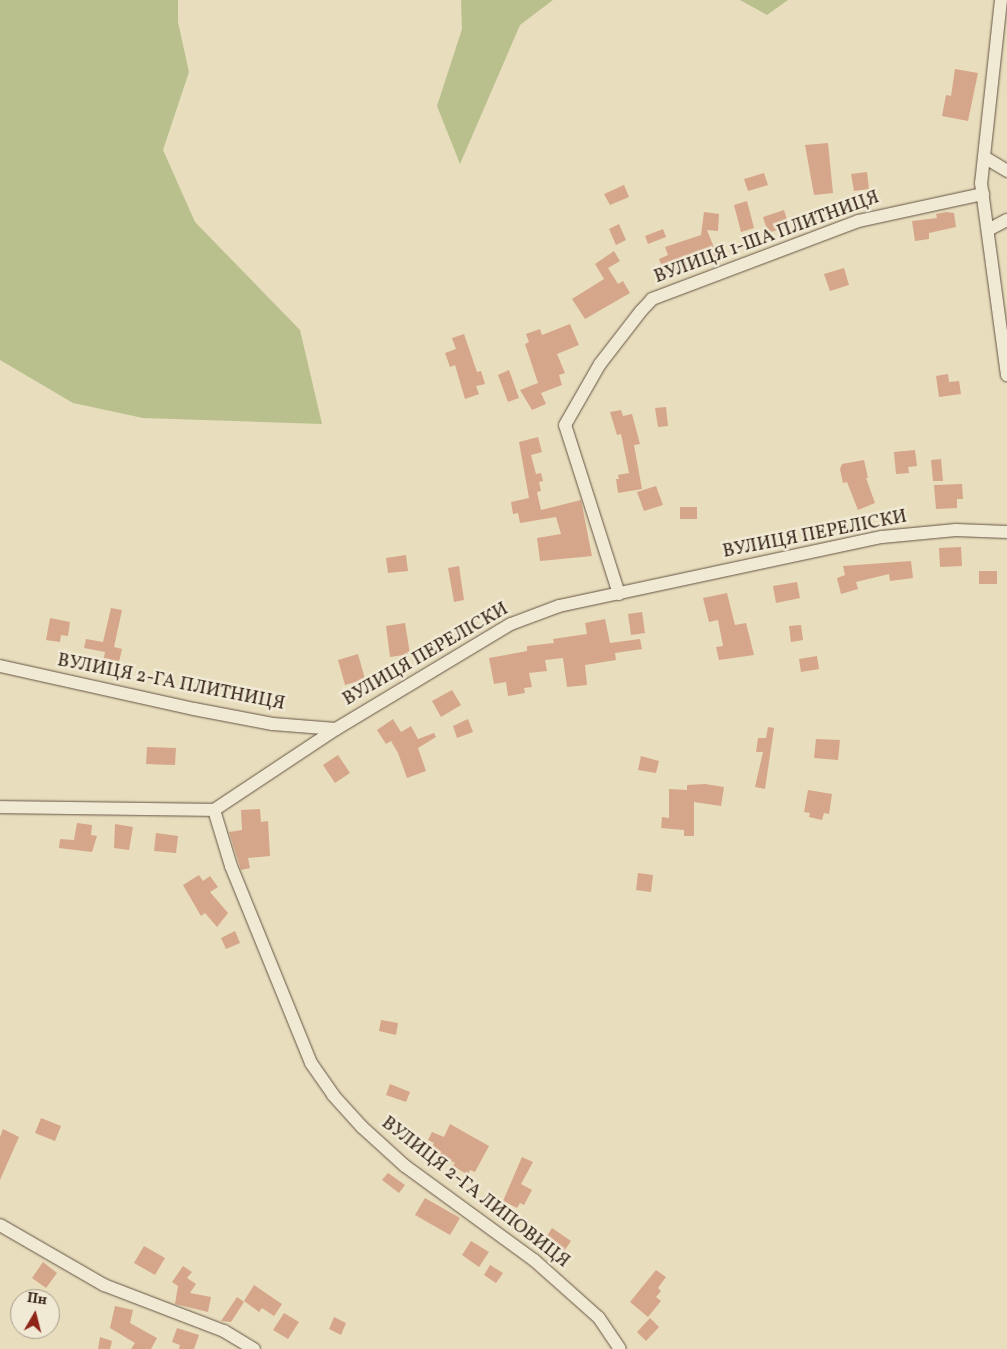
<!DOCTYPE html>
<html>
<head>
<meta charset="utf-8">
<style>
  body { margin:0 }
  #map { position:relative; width:1007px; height:1349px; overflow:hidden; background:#e8ddbd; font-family:Vollkorn,serif }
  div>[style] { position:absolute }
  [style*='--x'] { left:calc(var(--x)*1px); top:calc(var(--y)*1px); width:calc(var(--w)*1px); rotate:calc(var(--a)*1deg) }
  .green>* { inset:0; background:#b9c08e }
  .building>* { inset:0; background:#d6a68a }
  .roads { filter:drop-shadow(0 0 1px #654) drop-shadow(0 0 1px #654) }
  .street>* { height:12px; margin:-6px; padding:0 6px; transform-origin:6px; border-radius:6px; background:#f0e9d4 }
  span { translate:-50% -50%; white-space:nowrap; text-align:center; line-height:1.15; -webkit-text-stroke:5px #f0e9d4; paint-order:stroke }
  .street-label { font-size:19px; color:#3a281c }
  .north { position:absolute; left:10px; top:1289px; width:50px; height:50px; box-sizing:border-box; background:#f0e9d4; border:1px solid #a79c8a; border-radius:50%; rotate:8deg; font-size:14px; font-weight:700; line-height:20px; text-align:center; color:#3a281c }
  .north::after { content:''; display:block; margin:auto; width:18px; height:22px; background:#8f2418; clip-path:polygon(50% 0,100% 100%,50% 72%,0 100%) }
</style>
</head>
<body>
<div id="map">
  <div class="green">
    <div style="clip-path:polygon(0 0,178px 0,178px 22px,189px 72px,163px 150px,195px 222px,300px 330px,322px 424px,143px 418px,73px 403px,0 360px)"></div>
    <div style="clip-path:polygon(461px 0,553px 0,520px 25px,460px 164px,437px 106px,462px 29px)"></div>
    <div style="clip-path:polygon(740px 0,788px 0,767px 15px)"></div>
  </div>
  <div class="building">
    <div style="clip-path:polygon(955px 69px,978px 73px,968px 121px,942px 116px,946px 95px,951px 96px)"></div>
    <div style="clip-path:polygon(828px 143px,833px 193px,814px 195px,805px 145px)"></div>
    <div style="clip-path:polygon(867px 172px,869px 189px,854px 191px,851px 174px)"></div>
    <div style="clip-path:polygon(764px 173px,768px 185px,748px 191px,744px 179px)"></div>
    <div style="clip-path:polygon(624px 185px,629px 197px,610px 205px,604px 194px)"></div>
    <div style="clip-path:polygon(747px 201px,754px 228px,741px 232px,734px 205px)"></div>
    <div style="clip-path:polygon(784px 210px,789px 226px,768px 233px,763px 217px)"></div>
    <div style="clip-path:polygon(704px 212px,719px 214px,718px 231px,707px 230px,717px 255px,665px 275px,659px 259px,668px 255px,665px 247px,701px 235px)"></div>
    <div style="clip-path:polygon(946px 212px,954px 213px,956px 227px,929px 233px,929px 239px,915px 241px,912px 221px,937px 218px,936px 214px)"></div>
    <div style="clip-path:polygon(619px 224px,626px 240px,616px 245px,609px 229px)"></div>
    <div style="clip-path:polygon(663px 229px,666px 237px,648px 244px,645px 236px)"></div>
    <div style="clip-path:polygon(614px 251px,620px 261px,608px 268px,618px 284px,623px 281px,630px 293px,585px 319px,572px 299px,604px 279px,595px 264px)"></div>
    <div style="clip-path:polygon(844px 268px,849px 285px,830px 291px,824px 274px)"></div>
    <div style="clip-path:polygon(570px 324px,579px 345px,557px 354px,565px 373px,559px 375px,562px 385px,541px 393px,546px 404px,532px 410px,520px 390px,538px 383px,525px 344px,529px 342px,526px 334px,540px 329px,542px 335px)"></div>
    <div style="clip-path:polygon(464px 334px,477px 372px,481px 371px,485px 384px,476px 386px,479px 394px,465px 399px,455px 365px,450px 367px,445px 353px,456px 349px,452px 338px)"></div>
    <div style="clip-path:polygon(509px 370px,519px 398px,508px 402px,498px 375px)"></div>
    <div style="clip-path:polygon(948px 374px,949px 382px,959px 381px,961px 394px,939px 397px,936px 376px)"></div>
    <div style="clip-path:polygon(666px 407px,668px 426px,658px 427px,655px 408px)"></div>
    <div style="clip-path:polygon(621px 410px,623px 416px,632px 414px,640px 444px,634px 445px,642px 489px,618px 493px,616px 479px,619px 479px,618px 475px,629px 473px,621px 434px,617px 435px,610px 412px)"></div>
    <div style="clip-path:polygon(538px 437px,542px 452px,531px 455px,536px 474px,541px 473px,543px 481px,539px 482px,541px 491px,537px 492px,541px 510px,581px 500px,592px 556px,540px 561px,537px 538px,561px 534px,556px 517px,520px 523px,518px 513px,513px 514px,511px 502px,529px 498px,519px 442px)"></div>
    <div style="clip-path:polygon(915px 450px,917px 466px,908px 467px,909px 473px,896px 474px,894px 452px)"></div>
    <div style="clip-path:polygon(941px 459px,943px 481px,933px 481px,931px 460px)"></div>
    <div style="clip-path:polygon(864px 460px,868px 478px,866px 478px,875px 503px,858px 510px,847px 482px,843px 483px,840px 469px,842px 464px)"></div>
    <div style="clip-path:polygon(962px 484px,963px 499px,957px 499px,957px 508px,936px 509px,934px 485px)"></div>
    <div style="clip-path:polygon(656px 486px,663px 505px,644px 511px,637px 492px)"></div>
    <div style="clip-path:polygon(680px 507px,697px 507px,697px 519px,680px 519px)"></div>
    <div style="clip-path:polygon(961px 547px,962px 566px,940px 567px,939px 548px)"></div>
    <div style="clip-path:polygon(406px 555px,408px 571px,388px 573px,386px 558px)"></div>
    <div style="clip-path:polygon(911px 561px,913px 578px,890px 581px,889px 574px,856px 582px,858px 589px,841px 594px,837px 578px,845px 575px,843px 566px)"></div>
    <div style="clip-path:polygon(459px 566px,464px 600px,454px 602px,448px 568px)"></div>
    <div style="clip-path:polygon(979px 571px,997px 571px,997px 584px,979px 584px)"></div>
    <div style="clip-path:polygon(797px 582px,800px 598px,776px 603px,773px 586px)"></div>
    <div style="clip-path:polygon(727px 593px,735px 625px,746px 623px,754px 655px,719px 660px,716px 647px,723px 646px,718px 620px,709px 622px,703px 598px)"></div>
    <div style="clip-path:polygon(111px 608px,122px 610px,114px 647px,122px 649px,118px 666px,103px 662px,105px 652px,84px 648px,86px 639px,103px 642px)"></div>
    <div style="clip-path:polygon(642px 612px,645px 633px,631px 635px,628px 614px)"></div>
    <div style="clip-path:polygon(50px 618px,70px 622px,68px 636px,61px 635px,60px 642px,46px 640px)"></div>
    <div style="clip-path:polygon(605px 619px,610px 643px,640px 639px,642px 649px,615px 653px,616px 660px,585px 665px,587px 685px,567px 687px,563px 658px,545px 660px,547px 671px,529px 673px,532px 687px,524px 688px,525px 693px,508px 696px,506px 682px,494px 684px,489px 658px,527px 651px,527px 646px,554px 643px,553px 639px,587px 634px,585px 623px)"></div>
    <div style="clip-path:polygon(405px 623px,410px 654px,390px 657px,386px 626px)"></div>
    <div style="clip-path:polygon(801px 625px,803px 640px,791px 642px,789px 626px)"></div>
    <div style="clip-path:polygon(358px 654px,365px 679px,345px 685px,338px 660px)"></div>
    <div style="clip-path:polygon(817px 656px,819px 669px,801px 672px,799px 659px)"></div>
    <div style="clip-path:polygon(452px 690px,461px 705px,441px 717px,432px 701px)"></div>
    <div style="clip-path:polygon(393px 719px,401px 732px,411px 726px,418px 739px,434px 733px,436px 737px,418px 748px,426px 771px,407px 778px,398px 753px,391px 741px,386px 744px,377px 730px)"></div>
    <div style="clip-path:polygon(468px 719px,473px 732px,457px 738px,453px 726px)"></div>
    <div style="clip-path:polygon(768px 727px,774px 728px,765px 789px,755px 787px,763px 752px,756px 752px,758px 738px,766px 738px)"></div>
    <div style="clip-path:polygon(816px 739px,840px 740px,838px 760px,814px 758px)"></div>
    <div style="clip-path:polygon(147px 747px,176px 748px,175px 765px,146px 764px)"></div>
    <div style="clip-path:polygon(338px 755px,350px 773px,335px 783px,323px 765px)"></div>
    <div style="clip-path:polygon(641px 756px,659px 761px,656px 773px,638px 770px)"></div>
    <div style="clip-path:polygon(705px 784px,724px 787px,721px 806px,694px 802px,694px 836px,684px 836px,684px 830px,661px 828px,662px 817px,669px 818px,669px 789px,687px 790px,687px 785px)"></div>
    <div style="clip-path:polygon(808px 790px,832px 794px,829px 814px,824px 813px,822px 820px,809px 817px,810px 813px,804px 812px)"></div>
    <div style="clip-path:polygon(260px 809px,261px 822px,268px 821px,270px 856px,248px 858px,250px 868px,241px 870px,229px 832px,242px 830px,241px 810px)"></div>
    <div style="clip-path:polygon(77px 823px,92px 825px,91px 835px,97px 836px,92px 852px,59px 848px,60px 839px,74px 840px)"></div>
    <div style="clip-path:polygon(115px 824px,133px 827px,129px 850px,114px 848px)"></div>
    <div style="clip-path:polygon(156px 833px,178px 836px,176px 853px,154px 851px)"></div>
    <div style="clip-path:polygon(638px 873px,653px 875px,651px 892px,636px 890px)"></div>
    <div style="clip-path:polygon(199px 875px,203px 881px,210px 876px,218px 887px,210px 892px,228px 913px,217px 927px,205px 913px,201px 916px,183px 885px)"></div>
    <div style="clip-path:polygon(235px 931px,240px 943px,226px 949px,221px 938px)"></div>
    <div style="clip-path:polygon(381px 1020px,398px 1023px,396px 1035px,379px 1031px)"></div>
    <div style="clip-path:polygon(390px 1084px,410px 1092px,406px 1102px,386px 1095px)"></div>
    <div style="clip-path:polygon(41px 1118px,61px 1126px,55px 1141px,35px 1133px)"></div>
    <div style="clip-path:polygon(450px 1124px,489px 1146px,475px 1172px,470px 1170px,468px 1175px,453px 1166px,455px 1163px,430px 1151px,434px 1143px,428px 1140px,432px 1132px,444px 1137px)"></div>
    <div style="clip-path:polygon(3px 1129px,19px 1137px,0 1180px,0 1137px)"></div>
    <div style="clip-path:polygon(522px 1157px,533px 1162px,521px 1184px,532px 1190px,524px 1205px,520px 1203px,517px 1208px,503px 1201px)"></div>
    <div style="clip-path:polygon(388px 1173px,405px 1185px,399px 1193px,382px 1180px)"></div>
    <div style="clip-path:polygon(425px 1198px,460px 1218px,450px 1235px,415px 1215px)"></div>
    <div style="clip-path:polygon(552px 1228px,571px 1241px,562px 1254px,543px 1242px)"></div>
    <div style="clip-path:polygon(471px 1241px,489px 1252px,479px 1267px,462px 1255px)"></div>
    <div style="clip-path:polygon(144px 1246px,165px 1258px,155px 1275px,134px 1263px)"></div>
    <div style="clip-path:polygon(43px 1262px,57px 1273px,46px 1288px,32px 1278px)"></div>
    <div style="clip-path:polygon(490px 1265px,503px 1273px,496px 1283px,484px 1275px)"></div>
    <div style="clip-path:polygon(183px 1266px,192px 1272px,187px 1278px,196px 1284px,190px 1293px,211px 1297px,208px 1312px,175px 1304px,178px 1286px,172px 1282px)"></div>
    <div style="clip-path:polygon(656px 1270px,666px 1277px,658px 1288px,661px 1291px,656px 1297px,661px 1301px,648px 1317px,630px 1302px)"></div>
    <div style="clip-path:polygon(254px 1285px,282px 1304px,274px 1316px,262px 1308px,259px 1312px,244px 1301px)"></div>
    <div style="clip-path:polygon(237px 1297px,244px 1302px,231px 1322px,221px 1321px)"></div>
    <div style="clip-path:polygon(115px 1306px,133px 1310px,130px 1323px,157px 1338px,151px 1349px,131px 1349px,135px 1343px,110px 1328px)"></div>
    <div style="clip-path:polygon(284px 1313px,299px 1322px,288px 1339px,273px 1330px)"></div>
    <div style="clip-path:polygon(334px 1317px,346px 1323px,341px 1335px,329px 1329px)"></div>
    <div style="clip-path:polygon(650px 1318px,659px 1327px,646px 1341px,637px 1332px)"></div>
    <div style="clip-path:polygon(177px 1328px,199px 1335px,194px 1349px,179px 1349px,180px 1345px,172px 1342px)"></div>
    <div style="clip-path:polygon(100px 1337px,112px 1341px,110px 1349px,98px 1349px)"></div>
  </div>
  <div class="roads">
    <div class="street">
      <div style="--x:1001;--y:0;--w:184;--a:96.2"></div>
      <div style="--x:981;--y:183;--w:194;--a:82.3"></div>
      <div style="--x:984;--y:157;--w:27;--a:31"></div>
      <div style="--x:988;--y:230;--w:21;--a:-28"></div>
      <div style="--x:619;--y:594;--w:177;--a:-107.7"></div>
      <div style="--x:565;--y:425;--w:70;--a:-60.2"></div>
      <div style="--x:600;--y:364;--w:67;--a:-52.3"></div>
      <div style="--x:641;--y:311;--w:16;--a:-47"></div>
      <div style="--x:652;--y:299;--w:220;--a:-20.7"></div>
      <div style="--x:858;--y:221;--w:128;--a:-12.2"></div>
      <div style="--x:0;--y:666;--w:199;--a:12.5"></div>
      <div style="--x:194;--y:709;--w:80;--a:10.8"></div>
      <div style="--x:273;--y:724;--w:63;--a:4.5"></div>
      <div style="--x:0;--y:807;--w:214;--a:0.8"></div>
      <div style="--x:214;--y:810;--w:146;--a:-33.6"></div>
      <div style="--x:336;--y:729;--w:204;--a:-31"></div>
      <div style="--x:511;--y:624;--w:51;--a:-20.6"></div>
      <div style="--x:559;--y:606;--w:330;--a:-12.1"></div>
      <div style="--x:882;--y:537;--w:74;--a:-5.4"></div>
      <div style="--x:956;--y:530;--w:51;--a:2.2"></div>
      <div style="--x:214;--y:810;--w:59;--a:73.1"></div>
      <div style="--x:231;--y:866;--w:213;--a:67.9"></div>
      <div style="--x:311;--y:1063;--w:39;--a:55"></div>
      <div style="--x:333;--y:1095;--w:43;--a:47.8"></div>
      <div style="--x:362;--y:1127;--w:58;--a:42.2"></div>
      <div style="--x:405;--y:1166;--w:160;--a:36.1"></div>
      <div style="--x:534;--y:1260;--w:87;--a:41.7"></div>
      <div style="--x:599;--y:1318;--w:37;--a:56"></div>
      <div style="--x:0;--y:1225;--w:120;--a:30"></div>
      <div style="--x:104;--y:1285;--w:129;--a:21"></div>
      <div style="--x:224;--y:1331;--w:35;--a:31"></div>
    </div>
  </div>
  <div class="street-label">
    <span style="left:767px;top:238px;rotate:-20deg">ВУЛИЦЯ 1-ША ПЛИТНИЦЯ</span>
    <span style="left:815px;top:535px;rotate:-11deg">ВУЛИЦЯ ПЕРЕЛІСКИ</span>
    <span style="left:426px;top:655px;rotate:-30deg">ВУЛИЦЯ ПЕРЕЛІСКИ</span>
    <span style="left:171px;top:683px;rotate:11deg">ВУЛИЦЯ 2-ГА ПЛИТНИЦЯ</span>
    <span style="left:475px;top:1193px;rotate:38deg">ВУЛИЦЯ 2-ГА ЛИПОВИЦЯ</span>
  </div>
  <div class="north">Пн</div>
</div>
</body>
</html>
